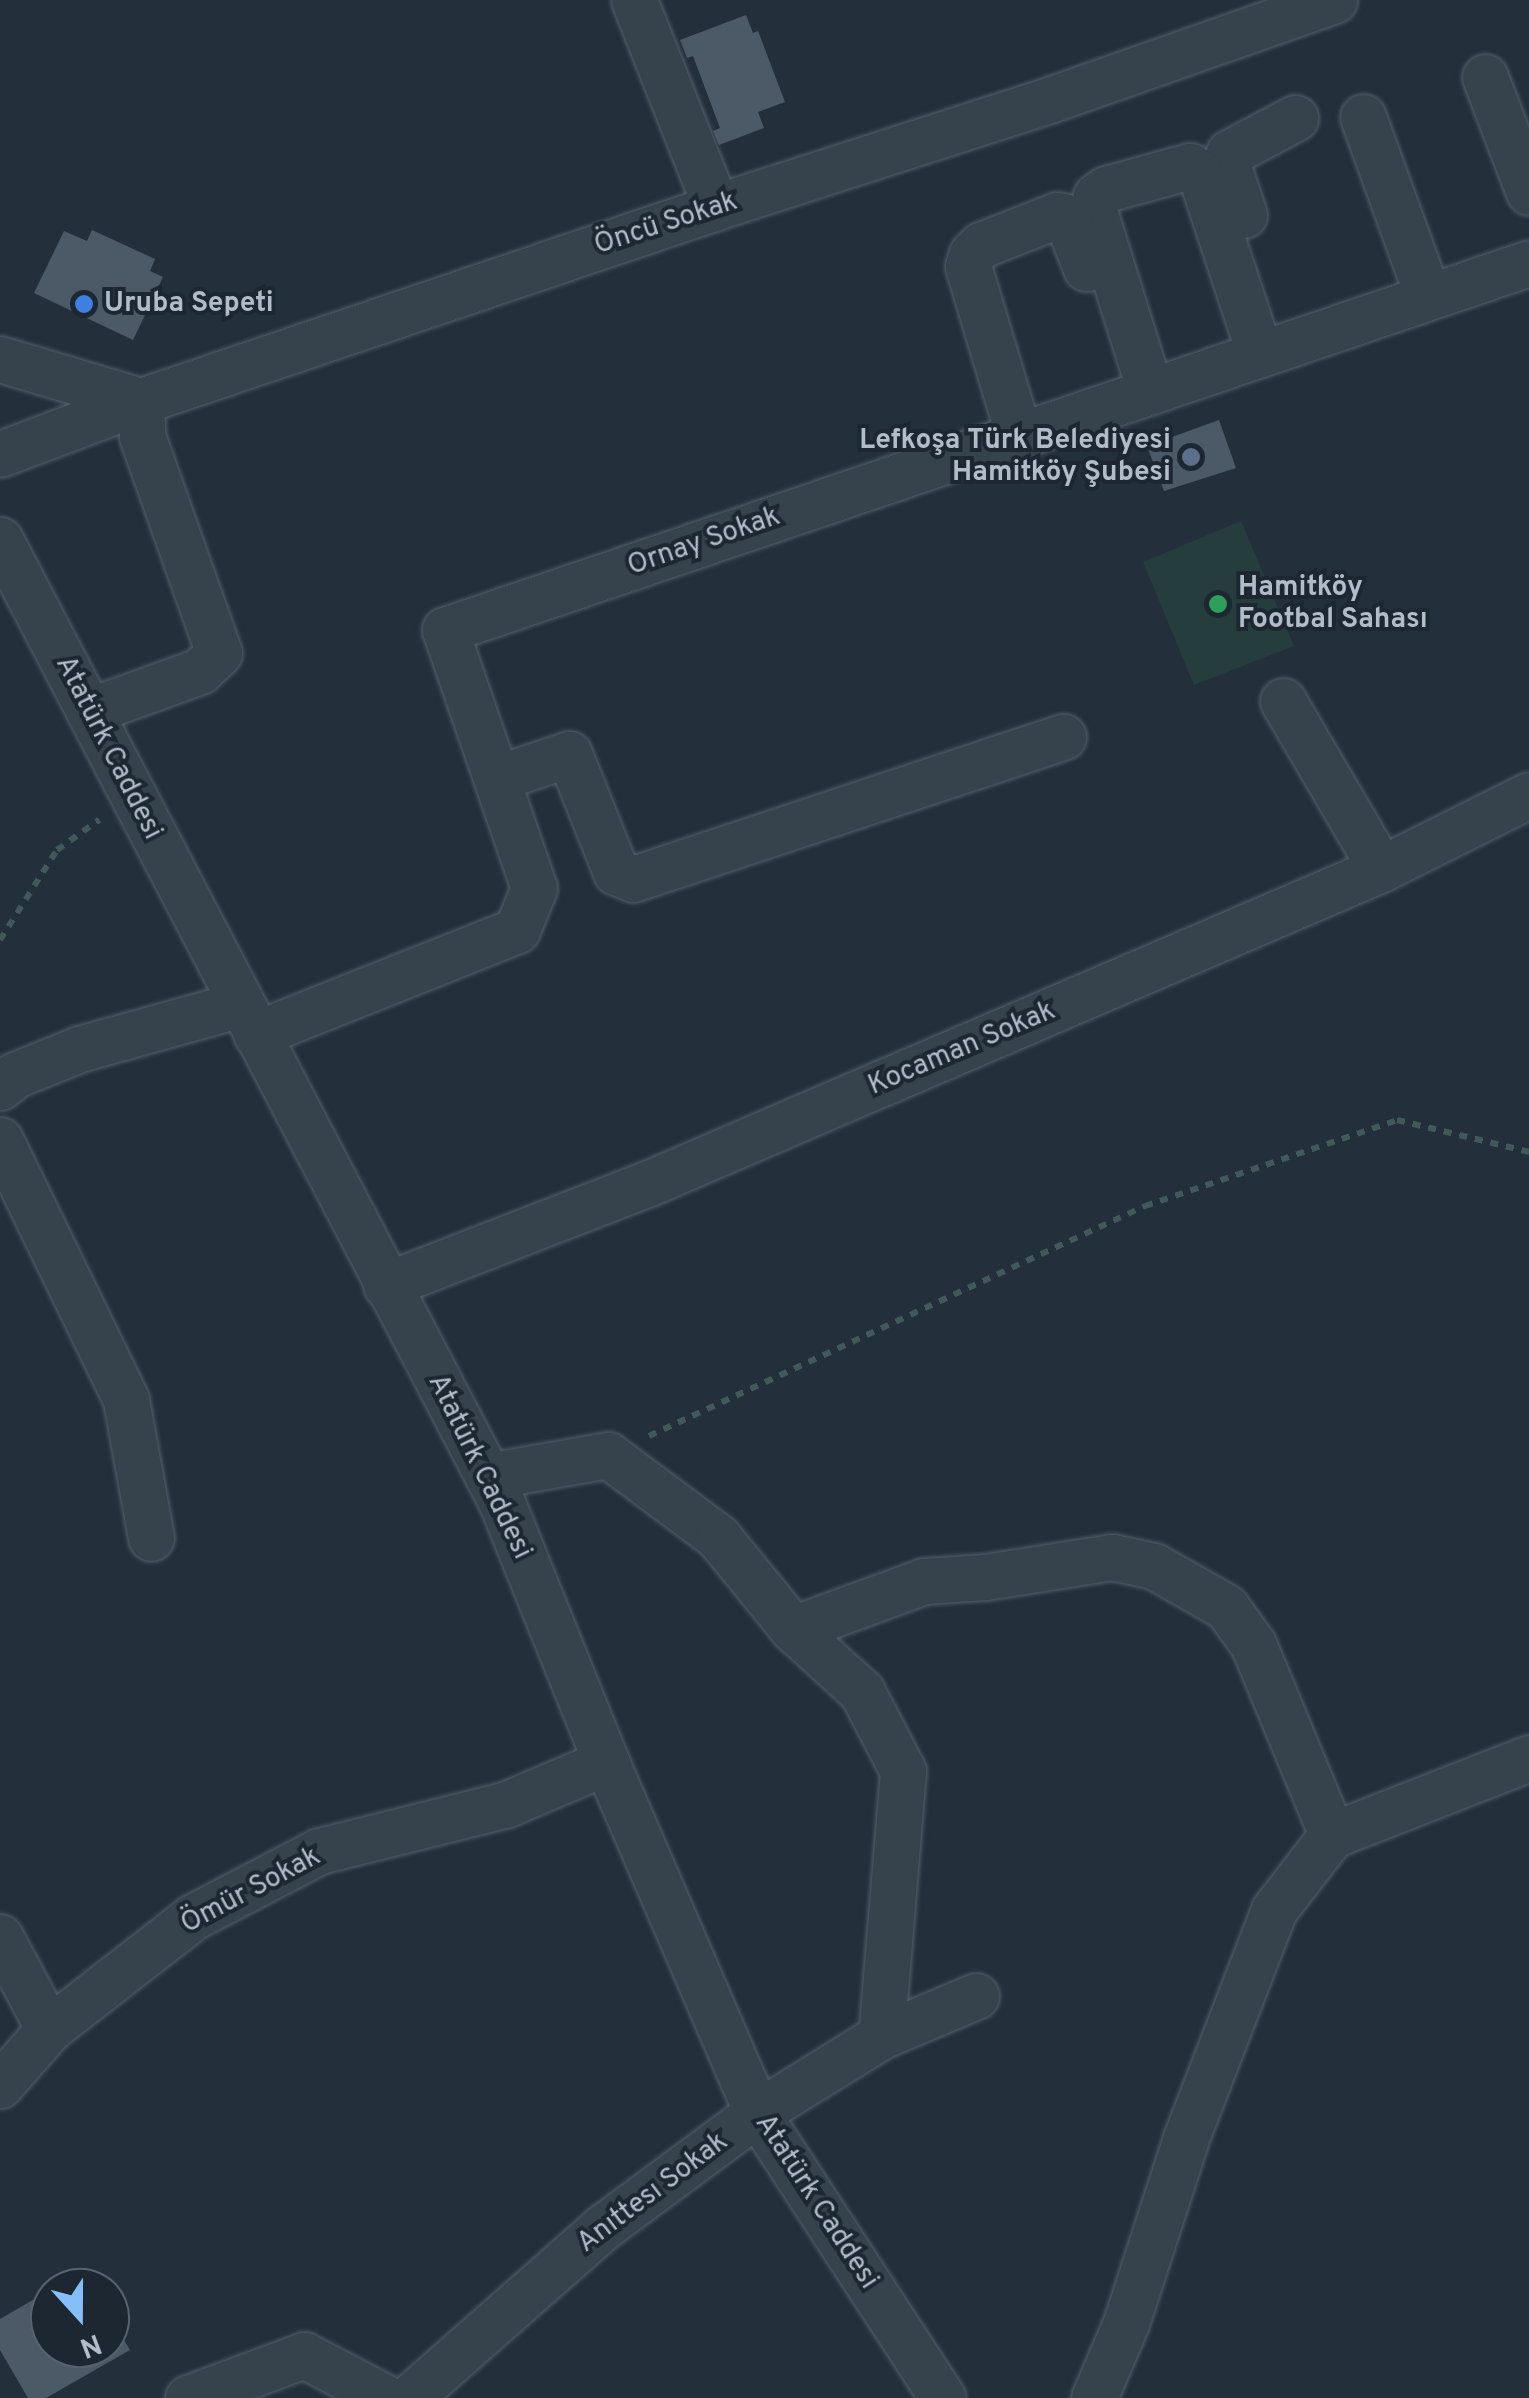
<!DOCTYPE html>
<html>
<head>
<meta charset="utf-8">
<style>
  body { margin:0 }
  #map { position:relative; width:1529px; height:2398px; overflow:hidden; background:#23303c; font-family:Overpass,sans-serif }
  div>[style] { position:absolute }
  [style*='--x'] { left:calc(var(--x)*1px); top:calc(var(--y)*1px); width:calc(var(--w)*1px); rotate:calc(var(--a)*1deg) }
  .green>* { inset:0; background:#253d3d }
  .building>* { inset:0; background:#4c5967 }
  .path>* { height:6px; margin-top:-3px; transform-origin:0; background:repeating-linear-gradient(90deg,#425959 0 8px,transparent 0 16px) }
  .roads { filter:drop-shadow(0 0 2px #555f6a) drop-shadow(0 0 2px #555f6a) }
  .minor>* { height:45px; margin:-22.5px; padding:0 22.5px; transform-origin:22.5px; border-radius:22.5px; background:#36424c }
  .dots>* { width:28px; height:28px; translate:-50% -50%; box-sizing:border-box; border:5px solid #1c2731; border-radius:50% }
  span { translate:-50% -50%; white-space:nowrap; text-align:center; line-height:1.15; -webkit-text-stroke:8px #1c2731; paint-order:stroke }
  .street-label { font-size:28px; color:#b2bcc8 }
  .poi-label { font-size:28px; color:#b2bcc8; font-weight:700 }
  .left { translate:0 -50%; text-align:left }
  .right { translate:-100% -50%; text-align:right }
  .north { position:absolute; left:30px; top:2268px; width:100px; height:100px; box-sizing:border-box; background:#1c2731; border:2px solid #58636d; border-radius:50%; rotate:159deg; font-size:28px; font-weight:700; line-height:40px; text-align:center; color:#b2bcc8 }
  .north::after { content:''; display:block; margin:auto; width:35px; height:45px; background:#86bef8; clip-path:polygon(50% 0,100% 100%,50% 72%,0 100%) }
</style>
</head>
<body>
<div id="map">
  <div class="green">
    <div style="clip-path:polygon(1241px 521px,1294px 646px,1194px 685px,1143px 562px)"></div>
  </div>
  <div class="building">
    <div style="clip-path:polygon(746px 15px,753px 33px,758px 31px,785px 102px,758px 112px,764px 128px,719px 145px,713px 131px,720px 128px,693px 56px,687px 58px,680px 40px)"></div>
    <div style="clip-path:polygon(92px 230px,155px 259px,150px 271px,163px 277px,133px 340px,34px 293px,64px 231px,87px 241px)"></div>
    <div style="clip-path:polygon(1219px 420px,1236px 468px,1164px 491px,1147px 446px)"></div>
    <div style="clip-path:polygon(84px 2270px,94px 2288px,53px 2288px)"></div>
    <div style="clip-path:polygon(50px 2290px,50px 2348px,110px 2348px,110px 2316px,130px 2350px,46px 2398px,28px 2398px,0 2350px,0 2319px)"></div>
  </div>
  <div class="path">
    <div style="--x:0;--y:940;--w:107;--a:-57.7"></div>
    <div style="--x:57;--y:850;--w:52;--a:-35.5"></div>
    <div style="--x:649;--y:1436;--w:547;--a:-24.88"></div>
    <div style="--x:1145;--y:1206;--w:266;--a:-18.8"></div>
    <div style="--x:1397;--y:1120;--w:136;--a:13.6"></div>
  </div>
  <div class="roads">
    <div class="minor">
      <div style="--x:634;--y:0;--w:223;--a:68.4"></div>
      <div style="--x:1485;--y:77;--w:123;--a:69.1"></div>
      <div style="--x:1363;--y:117;--w:191;--a:70.1"></div>
      <div style="--x:1244;--y:215;--w:51;--a:-108.4"></div>
      <div style="--x:1228;--y:167;--w:14;--a:-86"></div>
      <div style="--x:1229;--y:153;--w:75;--a:-27.9"></div>
      <div style="--x:0;--y:359;--w:147;--a:16.6"></div>
      <div style="--x:141;--y:401;--w:35;--a:88"></div>
      <div style="--x:142;--y:436;--w:230;--a:70.5"></div>
      <div style="--x:219;--y:653;--w:26;--a:137"></div>
      <div style="--x:200;--y:671;--w:118;--a:160.2"></div>
      <div style="--x:1150;--y:391;--w:192;--a:-107.3"></div>
      <div style="--x:1093;--y:208;--w:12;--a:-76"></div>
      <div style="--x:1096;--y:196;--w:12;--a:-35"></div>
      <div style="--x:1106;--y:189;--w:87;--a:-15.3"></div>
      <div style="--x:1190;--y:166;--w:12;--a:35"></div>
      <div style="--x:1200;--y:173;--w:191;--a:71.7"></div>
      <div style="--x:1019;--y:436;--w:177;--a:-106.7"></div>
      <div style="--x:968;--y:266;--w:13;--a:-72"></div>
      <div style="--x:972;--y:254;--w:13;--a:-45"></div>
      <div style="--x:981;--y:245;--w:82;--a:-21.5"></div>
      <div style="--x:1057;--y:215;--w:9;--a:13"></div>
      <div style="--x:1066;--y:217;--w:55;--a:68.6"></div>
      <div style="--x:0;--y:454;--w:151;--a:-20.6"></div>
      <div style="--x:141;--y:401;--w:607;--a:-18.64"></div>
      <div style="--x:716;--y:207;--w:350;--a:-17.8"></div>
      <div style="--x:1049;--y:100;--w:302;--a:-19.3"></div>
      <div style="--x:0;--y:540;--w:1086;--a:62.47"></div>
      <div style="--x:502;--y:1503;--w:279;--a:68.1"></div>
      <div style="--x:606;--y:1762;--w:382;--a:66.7"></div>
      <div style="--x:757;--y:2113;--w:340;--a:56.9"></div>
      <div style="--x:1283;--y:701;--w:194;--a:59.7"></div>
      <div style="--x:497;--y:778;--w:76;--a:-18.4"></div>
      <div style="--x:569;--y:754;--w:127;--a:68.3"></div>
      <div style="--x:616;--y:872;--w:18;--a:22"></div>
      <div style="--x:633;--y:879;--w:453;--a:-18.3"></div>
      <div style="--x:256;--y:1034;--w:281;--a:-21.7"></div>
      <div style="--x:517;--y:930;--w:45;--a:-68"></div>
      <div style="--x:534;--y:888;--w:273;--a:-109"></div>
      <div style="--x:445;--y:630;--w:1144;--a:-18.7"></div>
      <div style="--x:0;--y:1087;--w:19;--a:-39"></div>
      <div style="--x:15;--y:1075;--w:69;--a:-22.1"></div>
      <div style="--x:79;--y:1049;--w:168;--a:-15.5"></div>
      <div style="--x:0;--y:1140;--w:289;--a:64.1"></div>
      <div style="--x:126;--y:1400;--w:140;--a:79.7"></div>
      <div style="--x:386;--y:1285;--w:280;--a:-21.2"></div>
      <div style="--x:647;--y:1184;--w:256;--a:-23.3"></div>
      <div style="--x:882;--y:1083;--w:543;--a:-23.21"></div>
      <div style="--x:1381;--y:869;--w:165;--a:-26.6"></div>
      <div style="--x:488;--y:1476;--w:122;--a:-9.9"></div>
      <div style="--x:608;--y:1455;--w:137;--a:36.7"></div>
      <div style="--x:718;--y:1537;--w:119;--a:50.8"></div>
      <div style="--x:793;--y:1629;--w:93;--a:42.4"></div>
      <div style="--x:862;--y:1692;--w:89;--a:62.6"></div>
      <div style="--x:903;--y:1771;--w:266;--a:94.7"></div>
      <div style="--x:793;--y:1629;--w:140;--a:-20.1"></div>
      <div style="--x:924;--y:1581;--w:61;--a:-3.8"></div>
      <div style="--x:985;--y:1577;--w:129;--a:-8.9"></div>
      <div style="--x:1112;--y:1557;--w:43;--a:12.1"></div>
      <div style="--x:1154;--y:1566;--w:83;--a:29.7"></div>
      <div style="--x:1226;--y:1607;--w:46;--a:53.9"></div>
      <div style="--x:1253;--y:1644;--w:207;--a:67.5"></div>
      <div style="--x:1332;--y:1835;--w:212;--a:-21.3"></div>
      <div style="--x:0;--y:1937;--w:104;--a:62"></div>
      <div style="--x:0;--y:2085;--w:74;--a:-48.8"></div>
      <div style="--x:49;--y:2029;--w:182;--a:-37.9"></div>
      <div style="--x:193;--y:1917;--w:142;--a:-27.6"></div>
      <div style="--x:319;--y:1851;--w:194;--a:-14"></div>
      <div style="--x:507;--y:1804;--w:108;--a:-23"></div>
      <div style="--x:188;--y:2398;--w:124;--a:-20.3"></div>
      <div style="--x:304;--y:2355;--w:93;--a:27.7"></div>
      <div style="--x:409;--y:2398;--w:259;--a:-41.4"></div>
      <div style="--x:603;--y:2227;--w:192;--a:-36.5"></div>
      <div style="--x:757;--y:2113;--w:146;--a:-31.8"></div>
      <div style="--x:881;--y:2036;--w:103;--a:-22.8"></div>
      <div style="--x:1094;--y:2398;--w:82;--a:-66.9"></div>
      <div style="--x:1126;--y:2323;--w:194;--a:-72"></div>
      <div style="--x:1186;--y:2138;--w:244;--a:-68.9"></div>
      <div style="--x:1274;--y:1910;--w:95;--a:-52.3"></div>
    </div>
  </div>
  <div class="dots">
    <div style="left:84px;top:304px;background:#3f7fe0"></div>
    <div style="left:1191px;top:457px;background:#5c6f8a"></div>
    <div style="left:1218px;top:604px;background:#2e9e5b"></div>
  </div>
  <div class="street-label">
    <span style="left:666px;top:224px;rotate:-18deg">Öncü Sokak</span>
    <span style="left:704px;top:542px;rotate:-19deg">Ornay Sokak</span>
    <span style="left:108px;top:748px;rotate:63deg">Atatürk Caddesi</span>
    <span style="left:962px;top:1049px;rotate:-23deg">Kocaman Sokak</span>
    <span style="left:479px;top:1467px;rotate:64deg">Atatürk Caddesi</span>
    <span style="left:251px;top:1891px;rotate:-28deg">Ömür Sokak</span>
    <span style="left:653px;top:2193px;rotate:-37deg">Anıttesı Sokak</span>
    <span style="left:816px;top:2202px;rotate:57deg">Atatürk Caddesi</span>
  </div>
  <div class="poi-label">
    <span class="left" style="left:104px;top:304px">Uruba Sepeti</span>
    <span class="right" style="left:1171px;top:457px">Lefkoşa Türk Belediyesi<br>Hamitköy Şubesi</span>
    <span class="left" style="left:1238px;top:604px">Hamitköy<br>Footbal Sahası</span>
  </div>
  <div class="north">N</div>
</div>
</body>
</html>
